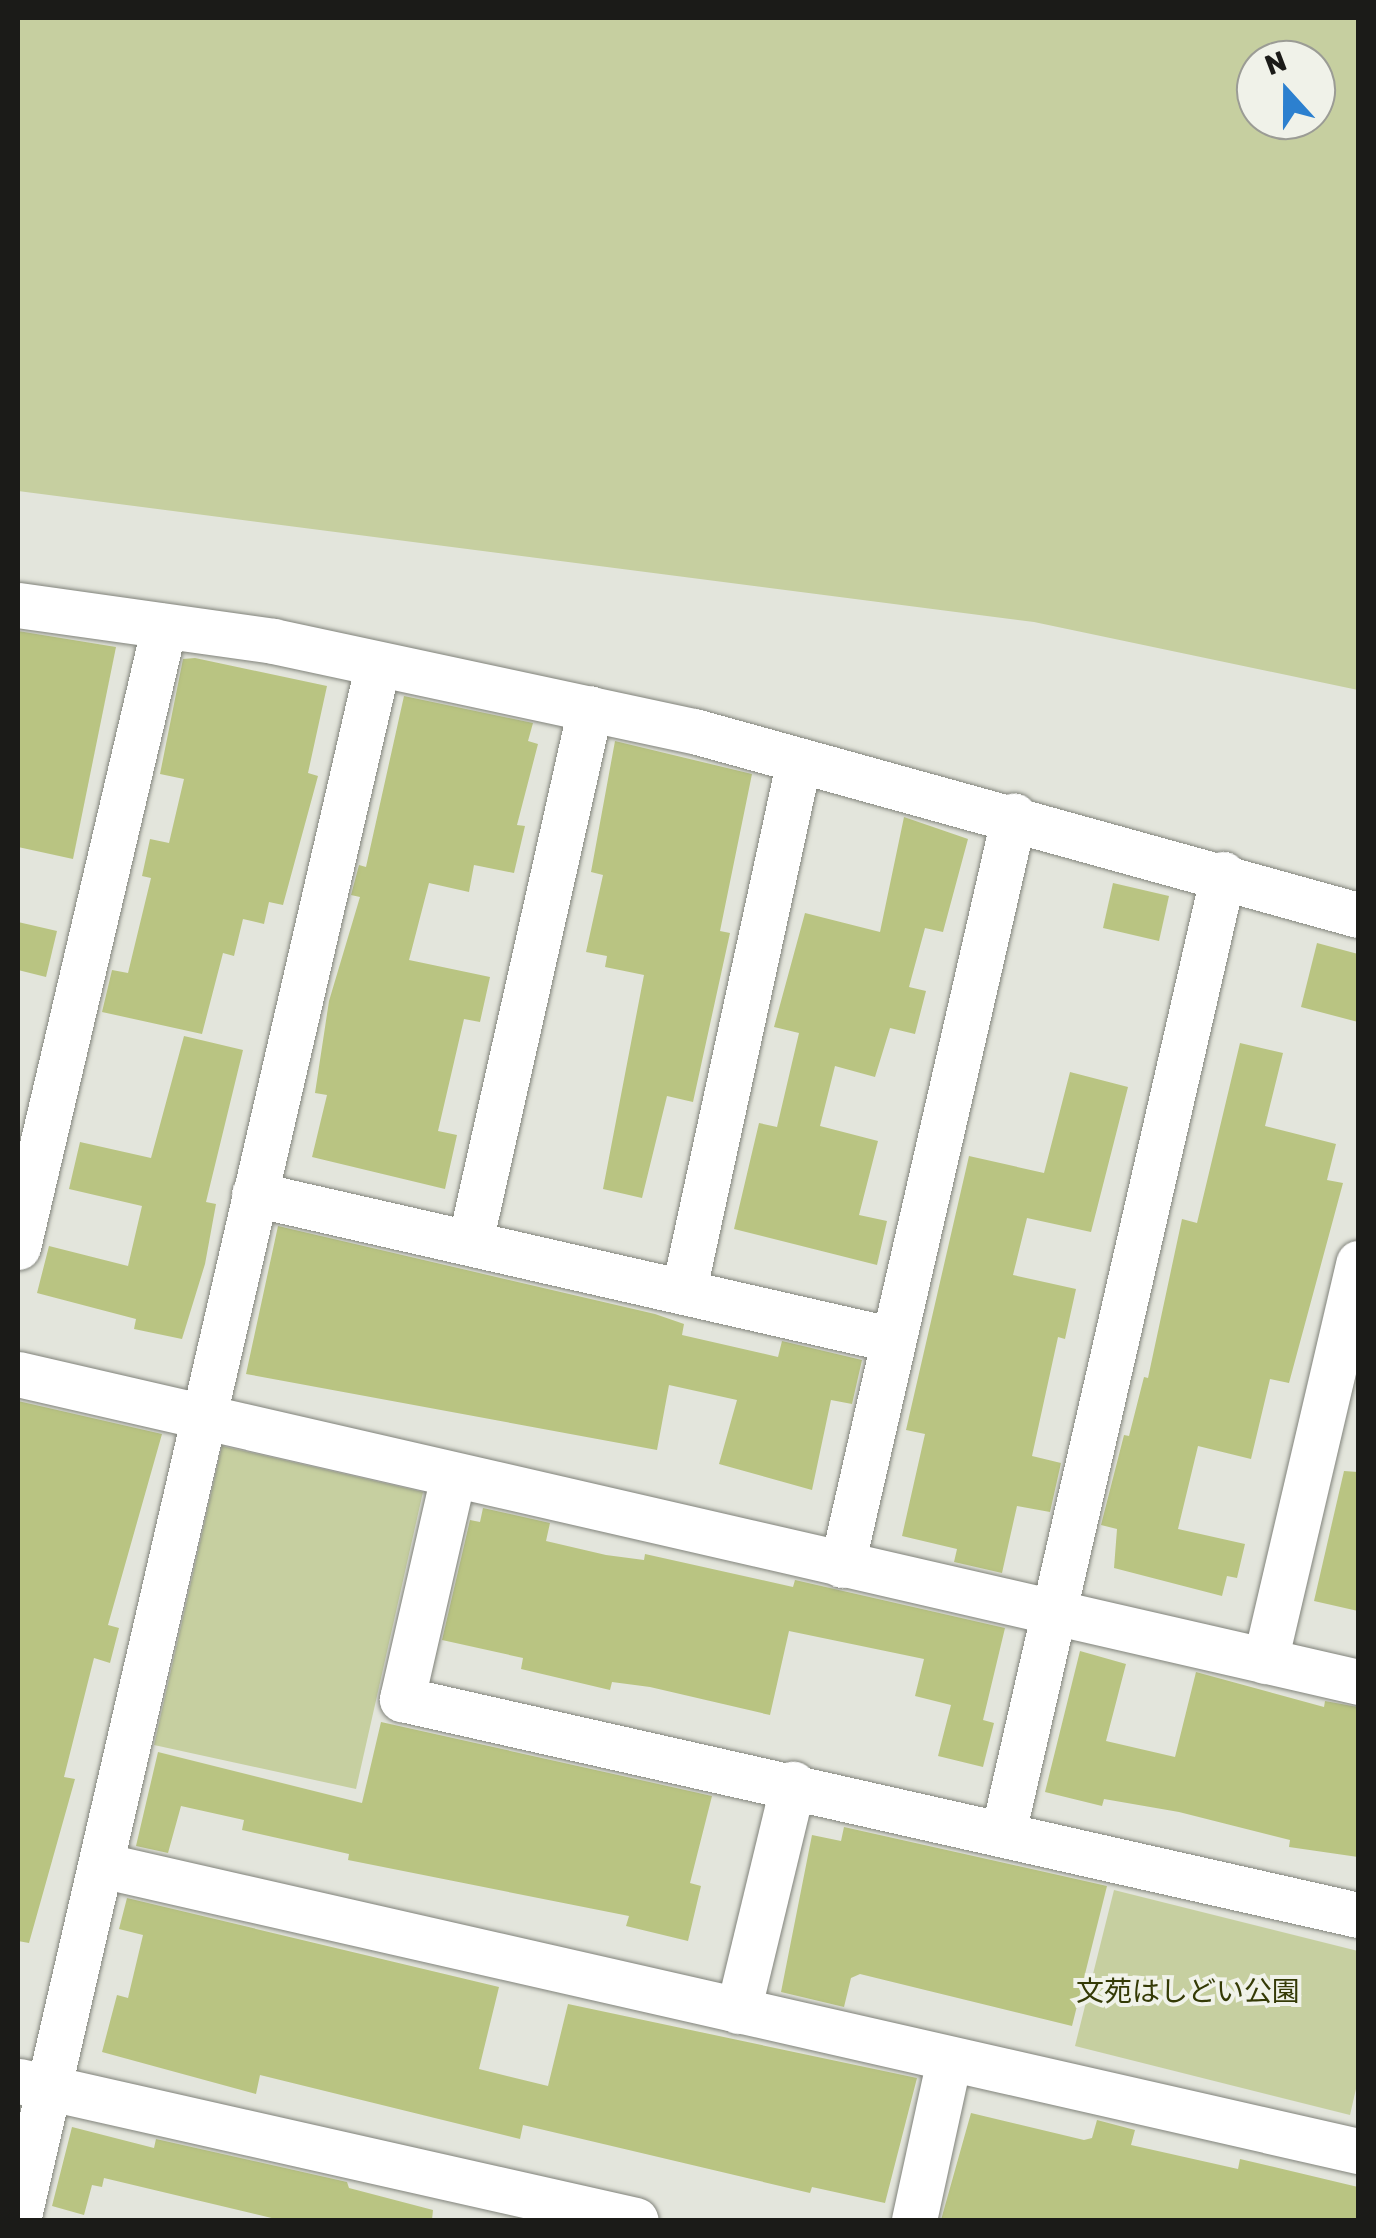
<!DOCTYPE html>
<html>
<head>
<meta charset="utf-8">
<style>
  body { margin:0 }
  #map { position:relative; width:1376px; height:2238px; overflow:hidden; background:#e3e5dc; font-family:Rubik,"Noto Sans JP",sans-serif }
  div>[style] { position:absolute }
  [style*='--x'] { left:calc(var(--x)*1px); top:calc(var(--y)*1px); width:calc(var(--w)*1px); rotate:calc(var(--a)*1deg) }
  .green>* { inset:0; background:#c6cfa0 }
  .building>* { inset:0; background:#b9c482 }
  .roads { filter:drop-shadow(0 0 2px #81837b) drop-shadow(0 0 2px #81837b) }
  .minor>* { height:45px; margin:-22.5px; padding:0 22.5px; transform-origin:22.5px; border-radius:22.5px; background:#fff }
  span { translate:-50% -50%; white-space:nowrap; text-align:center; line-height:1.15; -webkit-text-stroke:8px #f0f2e9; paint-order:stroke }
  .park-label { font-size:28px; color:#343a06 }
  .frame { position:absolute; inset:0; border:20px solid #1b1b18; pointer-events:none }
  .north { position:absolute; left:1236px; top:40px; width:100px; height:100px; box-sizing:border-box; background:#f0f2e9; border:2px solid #9b9c95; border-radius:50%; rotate:339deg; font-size:28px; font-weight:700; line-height:40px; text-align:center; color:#1b1b18 }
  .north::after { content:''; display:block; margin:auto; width:35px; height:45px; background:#2c80cf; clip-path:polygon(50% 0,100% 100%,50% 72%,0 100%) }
</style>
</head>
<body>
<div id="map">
  <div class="green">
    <div style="clip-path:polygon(evenodd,18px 18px,1358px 18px,1358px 690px,1034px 622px,18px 491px,18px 18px,1256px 60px,1316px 60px,1316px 120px,1256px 120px,1256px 60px)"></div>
    <div style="clip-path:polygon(222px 1446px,423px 1492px,356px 1789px,154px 1745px)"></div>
    <div style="clip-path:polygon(1114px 1890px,1358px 1951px,1358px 2080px,1350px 2115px,1075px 2046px)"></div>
  </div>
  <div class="building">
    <div style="clip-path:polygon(18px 631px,116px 647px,73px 859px,18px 847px)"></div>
    <div style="clip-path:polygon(195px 658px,327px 686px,308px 773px,318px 776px,283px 905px,269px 902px,264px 924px,243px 919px,234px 956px,223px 953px,202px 1034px,102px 1012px,112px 970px,128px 973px,151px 878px,142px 876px,150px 839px,169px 843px,184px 779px,160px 774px,183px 659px)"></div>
    <div style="clip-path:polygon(404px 696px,533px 723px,528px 741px,538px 744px,517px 825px,525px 826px,514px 873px,474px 865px,469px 892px,429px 883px,409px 960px,490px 977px,480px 1022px,464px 1019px,438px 1131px,457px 1135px,445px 1189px,312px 1157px,327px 1095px,315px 1093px,329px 1001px,360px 897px,351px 895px,359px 865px,366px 867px)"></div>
    <div style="clip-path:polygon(615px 741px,752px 774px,720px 931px,730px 933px,693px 1102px,667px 1096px,642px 1198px,603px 1189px,644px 975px,605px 967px,607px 956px,586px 952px,603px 875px,591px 872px)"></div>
    <div style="clip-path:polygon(904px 817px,968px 839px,943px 932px,925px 928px,909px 987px,926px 991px,915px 1034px,890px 1028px,875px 1077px,835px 1066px,820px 1126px,878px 1141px,859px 1215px,887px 1221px,877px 1265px,734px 1229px,759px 1123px,777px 1127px,799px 1033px,774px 1027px,805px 913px,880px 932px)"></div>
    <div style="clip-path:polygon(1113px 883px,1169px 896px,1159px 941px,1103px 928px)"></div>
    <div style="clip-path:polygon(18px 922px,57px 931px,46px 977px,18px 970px)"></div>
    <div style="clip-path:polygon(1317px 943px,1358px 954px,1358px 1022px,1301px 1007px)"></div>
    <div style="clip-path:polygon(184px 1036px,243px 1050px,206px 1202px,216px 1204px,205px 1264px,182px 1339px,134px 1329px,136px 1319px,37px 1293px,49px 1246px,128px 1266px,142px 1206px,69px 1189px,80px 1142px,151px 1158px)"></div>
    <div style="clip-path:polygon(1240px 1043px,1283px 1053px,1265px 1126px,1336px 1144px,1327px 1180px,1343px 1183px,1289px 1383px,1270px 1379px,1251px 1459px,1198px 1446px,1178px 1529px,1245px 1544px,1237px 1578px,1227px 1576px,1222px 1596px,1114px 1568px,1117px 1529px,1101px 1525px,1124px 1435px,1129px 1436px,1144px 1377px,1148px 1378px,1182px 1219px,1197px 1223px)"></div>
    <div style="clip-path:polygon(1070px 1072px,1128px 1087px,1091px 1232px,1027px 1218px,1013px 1275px,1076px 1289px,1065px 1339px,1058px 1337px,1032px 1456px,1061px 1463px,1050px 1512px,1017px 1506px,1002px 1573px,954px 1562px,957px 1549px,902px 1536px,925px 1434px,906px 1430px,969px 1156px,1044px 1173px)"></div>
    <div style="clip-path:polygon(278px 1226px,655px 1314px,684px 1324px,682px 1335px,778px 1357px,782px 1341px,862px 1360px,852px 1404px,831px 1400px,812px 1490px,719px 1464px,737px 1400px,669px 1385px,657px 1450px,246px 1374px)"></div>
    <div style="clip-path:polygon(18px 1401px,162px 1434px,108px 1625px,119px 1628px,110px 1663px,94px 1658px,64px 1777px,75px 1779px,29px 1943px,18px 1941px)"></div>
    <div style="clip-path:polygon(1344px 1471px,1358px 1472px,1358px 1611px,1314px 1601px)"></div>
    <div style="clip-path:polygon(483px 1508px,550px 1523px,546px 1541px,606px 1555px,644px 1560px,645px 1554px,793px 1587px,795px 1580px,1005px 1628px,983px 1720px,994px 1723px,983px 1767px,938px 1756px,951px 1705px,915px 1696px,924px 1659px,789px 1631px,770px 1715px,650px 1687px,612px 1682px,610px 1690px,521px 1669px,523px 1658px,442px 1640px,470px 1520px,480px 1522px)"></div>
    <div style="clip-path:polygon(1080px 1651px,1126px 1664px,1106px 1741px,1175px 1757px,1196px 1672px,1324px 1707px,1325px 1701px,1358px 1707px,1358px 1857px,1289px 1847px,1290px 1840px,1179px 1812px,1104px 1799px,1102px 1806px,1045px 1792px)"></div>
    <div style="clip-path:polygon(381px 1722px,712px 1796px,690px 1883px,701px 1886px,688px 1941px,626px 1926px,629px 1916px,348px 1860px,349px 1854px,242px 1830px,244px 1820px,181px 1806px,168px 1853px,136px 1846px,158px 1752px,362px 1803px)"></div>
    <div style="clip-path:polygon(844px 1827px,1107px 1886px,1072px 2026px,860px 1974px,851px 1978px,844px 2007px,781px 1992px,812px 1835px,841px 1841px)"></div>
    <div style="clip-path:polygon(127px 1898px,499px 1987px,479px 2069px,548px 2086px,568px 2004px,917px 2078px,885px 2203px,812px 2187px,810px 2193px,523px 2125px,520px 2139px,260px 2075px,256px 2094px,102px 2052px,117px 1995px,128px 1998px,143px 1935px,119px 1929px)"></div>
    <div style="clip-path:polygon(971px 2113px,1084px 2140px,1092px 2138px,1097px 2120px,1135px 2130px,1131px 2145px,1238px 2169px,1240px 2159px,1358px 2187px,1358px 2220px,941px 2220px)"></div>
    <div style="clip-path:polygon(72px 2127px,154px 2148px,156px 2139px,347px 2182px,349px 2188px,433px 2210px,432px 2220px,280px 2220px,104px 2178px,102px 2187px,92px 2185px,84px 2215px,52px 2206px)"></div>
  </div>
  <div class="roads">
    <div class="minor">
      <div style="--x:18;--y:605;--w:258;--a:8"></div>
      <div style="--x:273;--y:641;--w:431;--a:12.1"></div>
      <div style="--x:694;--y:731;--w:689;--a:15.49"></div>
      <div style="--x:254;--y:1194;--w:656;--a:12.85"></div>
      <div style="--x:470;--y:1242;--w:547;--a:-77.33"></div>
      <div style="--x:18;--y:1247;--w:638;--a:-76.77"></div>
      <div style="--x:684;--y:1289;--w:541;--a:-77.74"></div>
      <div style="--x:18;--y:1374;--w:1375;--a:12.94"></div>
      <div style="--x:453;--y:1476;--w:229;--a:102.9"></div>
      <div style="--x:402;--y:1699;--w:980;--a:12.73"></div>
      <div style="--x:842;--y:1565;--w:769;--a:-77.08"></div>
      <div style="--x:1265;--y:1661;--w:409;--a:-76.8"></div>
      <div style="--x:1003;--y:1833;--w:984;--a:-77.08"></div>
      <div style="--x:101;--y:1865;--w:1289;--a:12.82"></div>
      <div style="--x:738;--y:2011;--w:234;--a:-76.4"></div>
      <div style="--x:19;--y:2081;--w:632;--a:12.7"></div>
      <div style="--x:18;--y:2220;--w:1593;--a:-76.98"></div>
      <div style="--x:914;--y:2220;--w:165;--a:-77.7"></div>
    </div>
  </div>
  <div class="park-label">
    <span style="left:1188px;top:1992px">文苑はしどい公園</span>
  </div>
  <div class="frame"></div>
  <div class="north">N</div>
</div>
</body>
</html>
